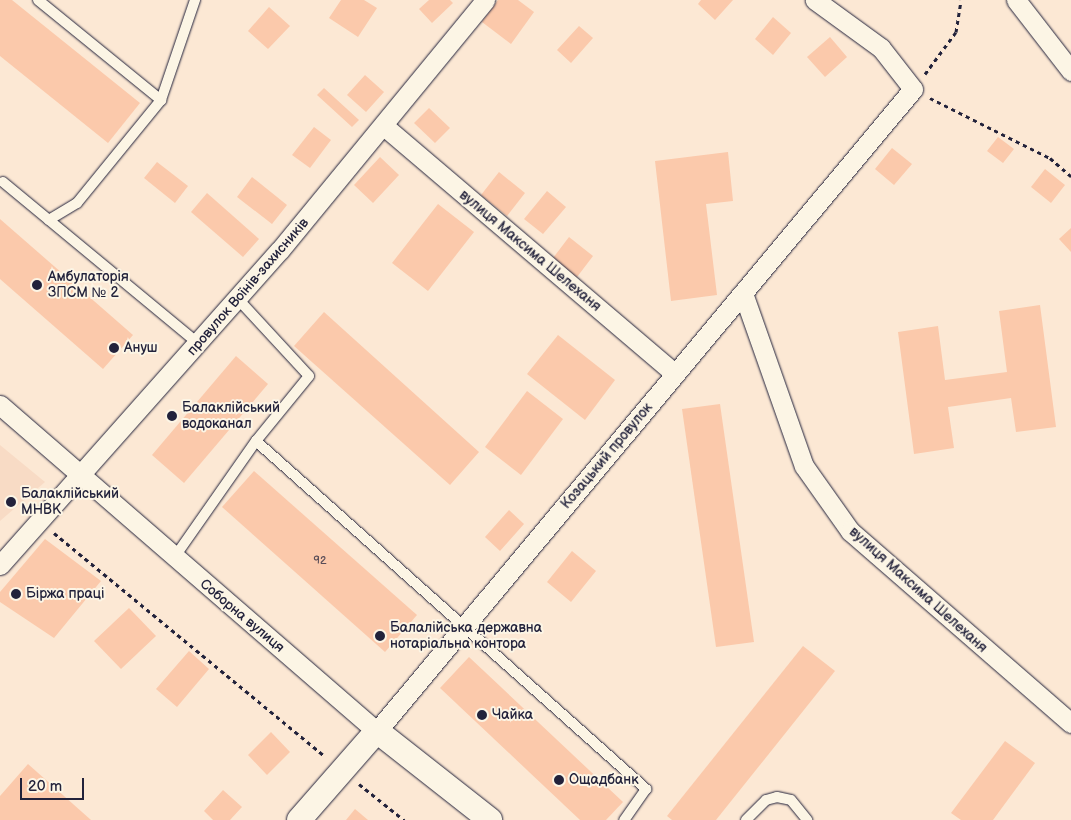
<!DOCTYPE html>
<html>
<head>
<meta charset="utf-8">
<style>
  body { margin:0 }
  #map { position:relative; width:1071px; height:820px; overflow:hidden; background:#fce8d4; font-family:"Balsamiq Sans",sans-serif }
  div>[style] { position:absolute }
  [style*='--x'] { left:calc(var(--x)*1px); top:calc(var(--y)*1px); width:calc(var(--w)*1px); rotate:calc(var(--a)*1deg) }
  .built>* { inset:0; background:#f8dbc5 }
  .building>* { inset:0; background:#fbc9ab }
  .path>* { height:3px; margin-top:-1.5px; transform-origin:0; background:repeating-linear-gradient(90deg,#22223b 0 4px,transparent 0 8px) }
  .roads { filter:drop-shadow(0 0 1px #22223b) drop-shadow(0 0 1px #22223b) }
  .service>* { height:10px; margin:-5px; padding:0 5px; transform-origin:5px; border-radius:5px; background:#fcf5e5 }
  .minor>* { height:19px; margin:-9.5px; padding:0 9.5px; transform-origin:9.5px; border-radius:9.5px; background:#fcf5e5 }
  .tertiary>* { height:24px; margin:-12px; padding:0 12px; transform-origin:12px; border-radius:12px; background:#fcf5e5 }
  .dots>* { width:14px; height:14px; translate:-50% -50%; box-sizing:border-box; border:2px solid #fcf5e5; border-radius:50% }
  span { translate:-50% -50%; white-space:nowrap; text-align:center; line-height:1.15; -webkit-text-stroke:4px #fcf5e5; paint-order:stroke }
  .number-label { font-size:11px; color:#584c57 }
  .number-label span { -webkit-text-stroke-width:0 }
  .street-label { font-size:14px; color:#22223b }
  .poi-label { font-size:14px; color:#22223b }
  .left { translate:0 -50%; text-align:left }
  .scale { position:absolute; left:20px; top:778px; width:64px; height:22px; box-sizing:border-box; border:2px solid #22223b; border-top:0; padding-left:6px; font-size:15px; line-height:18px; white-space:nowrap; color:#22223b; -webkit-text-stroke:4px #fcf5e5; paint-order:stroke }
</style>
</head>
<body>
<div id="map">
  <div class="built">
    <div style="clip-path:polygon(0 445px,45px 482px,0 521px)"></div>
  </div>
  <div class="building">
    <div style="clip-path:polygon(0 0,12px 0,140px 103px,108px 143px,0 56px)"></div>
    <div style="clip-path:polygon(341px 0,364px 0,377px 8px,358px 37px,329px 18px)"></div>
    <div style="clip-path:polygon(429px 0,450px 0,453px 3px,432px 23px,419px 9px)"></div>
    <div style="clip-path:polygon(498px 0,518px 0,534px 12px,511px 44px,482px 22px)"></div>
    <div style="clip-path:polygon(701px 0,733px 0,715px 20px,698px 4px)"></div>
    <div style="clip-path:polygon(269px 7px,290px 26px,268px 49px,248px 31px)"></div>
    <div style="clip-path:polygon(773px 17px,791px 33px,773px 55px,755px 39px)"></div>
    <div style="clip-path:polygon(579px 26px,593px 38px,571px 63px,557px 50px)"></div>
    <div style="clip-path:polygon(830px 37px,847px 57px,825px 77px,807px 57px)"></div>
    <div style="clip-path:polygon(365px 75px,384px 92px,366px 112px,347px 95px)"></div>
    <div style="clip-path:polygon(324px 88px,359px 120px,352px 127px,317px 95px)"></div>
    <div style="clip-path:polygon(429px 108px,450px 128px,435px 143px,414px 123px)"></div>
    <div style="clip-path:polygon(314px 127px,331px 140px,310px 168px,292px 155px)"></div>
    <div style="clip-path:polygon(998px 137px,1014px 149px,1003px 163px,987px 151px)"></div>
    <div style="clip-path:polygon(892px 148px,912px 164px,894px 185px,875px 169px)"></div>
    <div style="clip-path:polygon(728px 152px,733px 201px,706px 204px,717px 295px,671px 301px,655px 161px)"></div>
    <div style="clip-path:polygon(380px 157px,399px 175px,373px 203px,354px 185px)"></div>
    <div style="clip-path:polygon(157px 162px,188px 186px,175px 203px,144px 178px)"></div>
    <div style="clip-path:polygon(1045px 169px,1065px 185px,1051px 203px,1031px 187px)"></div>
    <div style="clip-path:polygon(499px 172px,525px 193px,507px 216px,481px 195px)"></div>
    <div style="clip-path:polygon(252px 177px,287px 205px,272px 224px,237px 197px)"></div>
    <div style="clip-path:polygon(547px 191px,566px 207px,543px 234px,524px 219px)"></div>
    <div style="clip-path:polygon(207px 193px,259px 239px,243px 257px,191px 212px)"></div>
    <div style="clip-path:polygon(438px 204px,474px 232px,428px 291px,392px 263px)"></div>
    <div style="clip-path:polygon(0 219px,133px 335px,103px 369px,0 279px)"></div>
    <div style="clip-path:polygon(1071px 228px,1071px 252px,1059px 239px)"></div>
    <div style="clip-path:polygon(569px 237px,593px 256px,574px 281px,550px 262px)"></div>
    <div style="clip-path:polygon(1040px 305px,1056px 427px,1016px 432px,1011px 398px,948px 407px,954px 448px,914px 454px,898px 332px,938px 326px,945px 380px,1007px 372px,999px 311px)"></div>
    <div style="clip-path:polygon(324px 312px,479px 452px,450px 485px,294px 346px)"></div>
    <div style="clip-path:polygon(558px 335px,615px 380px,585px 420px,527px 374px)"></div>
    <div style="clip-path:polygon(236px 356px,268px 384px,184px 483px,152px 455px)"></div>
    <div style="clip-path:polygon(527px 391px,563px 419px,521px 475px,485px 447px)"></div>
    <div style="clip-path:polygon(720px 404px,754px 642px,716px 647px,682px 409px)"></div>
    <div style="clip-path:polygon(254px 471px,417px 615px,385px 652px,222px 507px)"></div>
    <div style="clip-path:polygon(509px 510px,524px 524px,500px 551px,485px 537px)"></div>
    <div style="clip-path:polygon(45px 539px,101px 581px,54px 638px,0 602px,0 592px)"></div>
    <div style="clip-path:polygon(572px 551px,596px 571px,571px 602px,547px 582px)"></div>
    <div style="clip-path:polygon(129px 608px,156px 636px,121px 669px,94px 641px)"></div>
    <div style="clip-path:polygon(803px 646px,835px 671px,716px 820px,672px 820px,667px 816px)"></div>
    <div style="clip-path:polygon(189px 651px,209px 669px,177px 707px,156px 689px)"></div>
    <div style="clip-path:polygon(469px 657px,623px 802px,606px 820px,580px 820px,440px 688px)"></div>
    <div style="clip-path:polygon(271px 732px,290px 752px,267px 775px,248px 755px)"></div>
    <div style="clip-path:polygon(1005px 741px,1035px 763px,993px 820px,961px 820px,951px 813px)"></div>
    <div style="clip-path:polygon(28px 764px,91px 820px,0 820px,0 796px)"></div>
    <div style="clip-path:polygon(223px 790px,242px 807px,230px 820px,213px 820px,204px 811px)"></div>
    <div style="clip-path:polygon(355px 809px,368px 820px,346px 820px)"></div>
  </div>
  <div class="path">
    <div style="--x:925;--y:74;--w:52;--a:-53.6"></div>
    <div style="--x:956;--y:32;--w:32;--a:-81"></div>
    <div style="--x:930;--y:98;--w:134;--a:26.6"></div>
    <div style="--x:1050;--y:158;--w:28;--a:41"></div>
    <div style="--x:54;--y:533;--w:351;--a:39.5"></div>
    <div style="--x:359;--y:784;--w:58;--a:38.7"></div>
  </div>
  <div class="roads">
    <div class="service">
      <div style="--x:38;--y:0;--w:159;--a:39.1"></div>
      <div style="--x:161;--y:100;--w:133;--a:129.2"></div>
      <div style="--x:77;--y:203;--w:33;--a:149"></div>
      <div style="--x:161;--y:100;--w:106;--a:-71.2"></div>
      <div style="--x:3;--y:182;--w:254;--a:39.6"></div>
      <div style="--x:237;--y:298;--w:106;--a:47.3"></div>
      <div style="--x:309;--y:376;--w:84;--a:129.2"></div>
      <div style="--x:256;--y:441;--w:523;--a:41.74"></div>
      <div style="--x:646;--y:789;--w:38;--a:125"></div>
      <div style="--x:174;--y:558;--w:143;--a:-55"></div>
      <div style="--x:746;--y:820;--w:28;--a:-45"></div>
      <div style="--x:766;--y:800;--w:11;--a:-15"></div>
      <div style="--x:777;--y:797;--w:14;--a:12"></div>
      <div style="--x:791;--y:800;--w:26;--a:51"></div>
    </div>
    <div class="minor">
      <div style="--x:1016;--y:0;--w:90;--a:52.2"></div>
      <div style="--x:385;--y:127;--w:381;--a:40.4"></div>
      <div style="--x:743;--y:293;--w:183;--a:70.6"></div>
      <div style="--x:804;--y:466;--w:80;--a:54.7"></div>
      <div style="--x:850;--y:531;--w:293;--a:41"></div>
      <div style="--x:0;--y:405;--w:498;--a:40.9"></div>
      <div style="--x:377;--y:731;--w:836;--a:-50.14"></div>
      <div style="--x:913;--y:89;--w:52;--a:-128"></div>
      <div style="--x:881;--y:48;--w:82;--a:-144"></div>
      <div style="--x:0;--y:565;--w:421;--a:-48.4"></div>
      <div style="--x:280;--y:250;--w:323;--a:-50.6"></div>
    </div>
    <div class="tertiary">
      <div style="--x:299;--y:820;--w:118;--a:-48.8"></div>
      <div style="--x:377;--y:731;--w:144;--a:38.2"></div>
    </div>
  </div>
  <div class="dots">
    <div style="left:37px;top:285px;background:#22223b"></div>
    <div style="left:114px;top:348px;background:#22223b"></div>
    <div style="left:172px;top:416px;background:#22223b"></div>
    <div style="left:11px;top:502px;background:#22223b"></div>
    <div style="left:16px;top:594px;background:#22223b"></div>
    <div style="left:380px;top:636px;background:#22223b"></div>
    <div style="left:482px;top:715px;background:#22223b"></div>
    <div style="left:559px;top:780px;background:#22223b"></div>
  </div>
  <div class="number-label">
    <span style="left:320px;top:561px">92</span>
  </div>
  <div class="street-label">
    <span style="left:530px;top:251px;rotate:40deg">вулиця Максима Шелеханя</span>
    <span style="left:248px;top:287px;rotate:-49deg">провулок Воїнів-захисників</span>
    <span style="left:607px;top:456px;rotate:-50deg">Козацький провулок</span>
    <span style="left:918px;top:590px;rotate:42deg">вулиця Максима Шелеханя</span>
    <span style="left:242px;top:616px;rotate:40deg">Соборна вулиця</span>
  </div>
  <div class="poi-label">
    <span class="left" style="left:48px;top:285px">Амбулаторія<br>ЗПСМ № 2</span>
    <span class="left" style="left:124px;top:348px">Ануш</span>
    <span class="left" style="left:182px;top:416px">Балаклійський<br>водоканал</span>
    <span class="left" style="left:21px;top:502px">Балаклійський<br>МНВК</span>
    <span class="left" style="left:26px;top:594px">Біржа праці</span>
    <span class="left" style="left:390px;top:636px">Балалійська державна<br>нотаріальна контора</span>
    <span class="left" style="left:492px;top:715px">Чайка</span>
    <span class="left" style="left:569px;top:780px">Ощадбанк</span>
  </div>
  <div class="scale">20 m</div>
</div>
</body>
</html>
